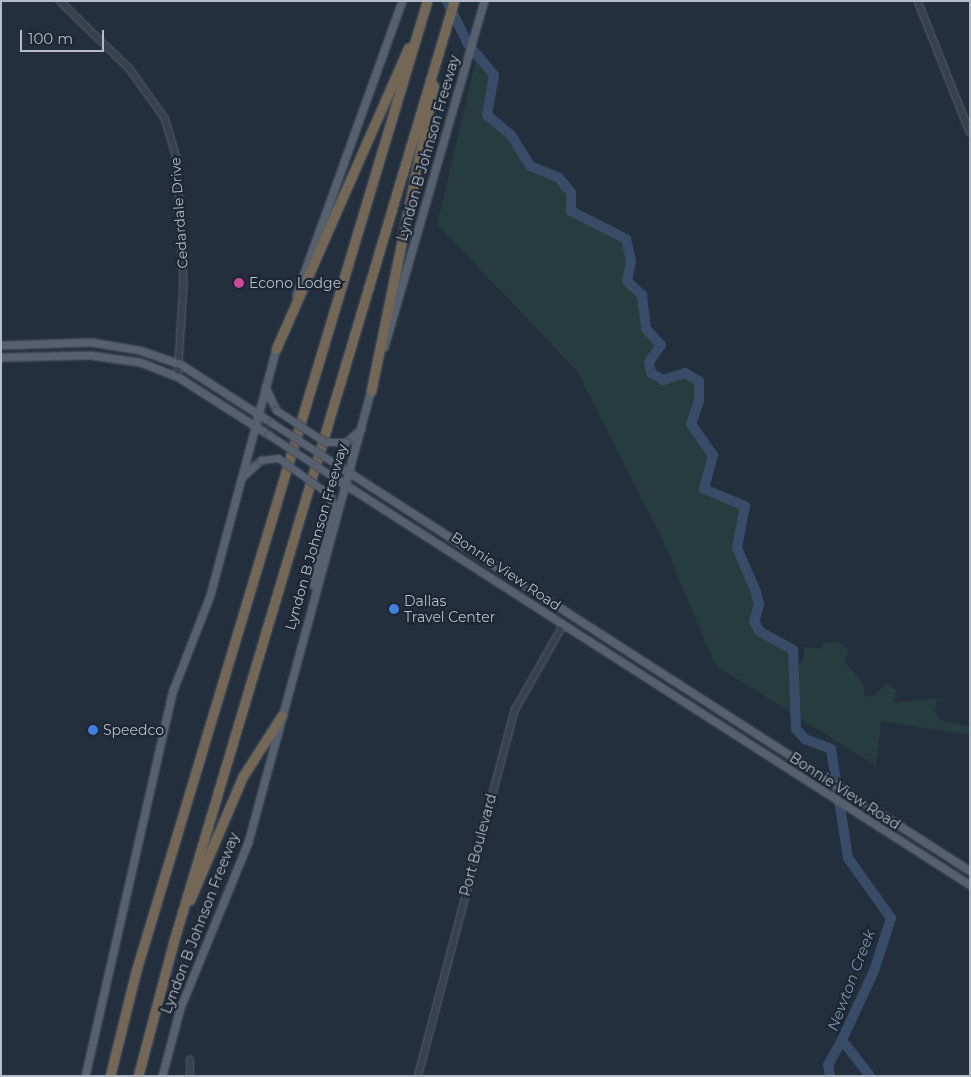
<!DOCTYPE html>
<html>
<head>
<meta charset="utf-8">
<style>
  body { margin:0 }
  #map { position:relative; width:971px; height:1077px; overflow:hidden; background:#242f3e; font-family:Montserrat,sans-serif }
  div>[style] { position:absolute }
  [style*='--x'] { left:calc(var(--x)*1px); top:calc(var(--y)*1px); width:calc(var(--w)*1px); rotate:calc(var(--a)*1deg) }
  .green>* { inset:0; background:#263c3f }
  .river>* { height:10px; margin:-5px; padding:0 5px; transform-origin:5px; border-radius:5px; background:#394c67 }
  .roads { filter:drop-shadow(0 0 1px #565f6c) drop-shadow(0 0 1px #565f6c) }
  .minor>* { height:5.5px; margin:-2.75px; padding:0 2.75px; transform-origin:2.75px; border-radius:2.75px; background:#38414e }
  .major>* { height:7px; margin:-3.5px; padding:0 3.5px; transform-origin:3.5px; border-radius:3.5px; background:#56606e }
  .highway>* { height:9px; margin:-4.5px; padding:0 4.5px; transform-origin:4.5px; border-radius:4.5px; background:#746855 }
  .bridges { filter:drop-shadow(0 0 1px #414a57) drop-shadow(0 0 1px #414a57) }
  .major-bridge>* { height:7px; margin:-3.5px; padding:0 3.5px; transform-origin:3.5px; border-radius:3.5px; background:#56606e }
  .dots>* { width:14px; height:14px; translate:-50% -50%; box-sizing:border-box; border:2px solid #1d2633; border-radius:50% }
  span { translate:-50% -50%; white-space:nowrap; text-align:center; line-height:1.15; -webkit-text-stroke:4.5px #1d2633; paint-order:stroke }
  .street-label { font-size:14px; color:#b4bcc9 }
  .poi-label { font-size:14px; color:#b4bcc9 }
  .left { translate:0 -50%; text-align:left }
  .water-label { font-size:15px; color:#7c92b1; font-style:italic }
  .frame { position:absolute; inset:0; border:2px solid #b4bcc9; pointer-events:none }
  .scale { position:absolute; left:20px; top:30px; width:84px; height:22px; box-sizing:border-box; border:2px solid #b4bcc9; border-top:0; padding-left:6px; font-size:15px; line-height:18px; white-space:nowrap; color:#b4bcc9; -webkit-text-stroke:4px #1d2633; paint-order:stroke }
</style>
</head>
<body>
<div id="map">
  <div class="green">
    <div style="clip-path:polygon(477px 56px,498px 82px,489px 115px,494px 127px,515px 142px,530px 169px,550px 177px,573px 199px,573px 215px,626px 242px,633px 262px,626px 281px,644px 300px,644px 331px,661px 347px,649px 375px,656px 383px,684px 378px,699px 384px,701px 400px,691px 427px,717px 460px,707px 479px,708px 497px,740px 503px,747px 512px,739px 550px,758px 591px,763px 635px,791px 649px,795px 665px,803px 662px,804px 647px,822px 649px,823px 643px,838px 642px,849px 650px,844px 661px,863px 683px,865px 697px,875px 695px,886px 683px,897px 691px,893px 703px,937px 698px,935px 710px,939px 720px,970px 726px,970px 735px,881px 721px,876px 766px,715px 665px,663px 540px,577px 371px,437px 224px)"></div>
  </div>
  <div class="river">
    <div style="--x:447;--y:1;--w:48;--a:64"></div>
    <div style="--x:468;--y:44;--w:40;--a:50"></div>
    <div style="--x:494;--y:75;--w:41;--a:99.9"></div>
    <div style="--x:487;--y:115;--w:31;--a:40"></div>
    <div style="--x:511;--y:135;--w:36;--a:58"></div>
    <div style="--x:530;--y:166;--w:31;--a:22"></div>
    <div style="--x:559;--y:178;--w:19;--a:51"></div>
    <div style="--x:571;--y:193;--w:18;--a:90"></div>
    <div style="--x:571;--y:211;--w:62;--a:27"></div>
    <div style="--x:626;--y:239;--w:23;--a:77"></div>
    <div style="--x:631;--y:261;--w:20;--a:101"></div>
    <div style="--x:627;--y:281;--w:21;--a:43"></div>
    <div style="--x:642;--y:295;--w:34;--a:83"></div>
    <div style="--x:646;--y:329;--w:22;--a:47"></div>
    <div style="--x:661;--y:345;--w:21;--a:125"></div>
    <div style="--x:649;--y:362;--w:11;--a:80"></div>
    <div style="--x:651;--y:373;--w:14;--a:30"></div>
    <div style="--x:663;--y:380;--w:23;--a:-18"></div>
    <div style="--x:685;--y:373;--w:16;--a:30"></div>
    <div style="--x:699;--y:381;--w:20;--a:90"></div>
    <div style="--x:699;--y:401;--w:24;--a:109"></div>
    <div style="--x:691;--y:424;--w:38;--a:55"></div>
    <div style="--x:713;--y:455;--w:35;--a:105"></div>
    <div style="--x:704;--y:489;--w:44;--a:22.5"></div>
    <div style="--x:745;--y:506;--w:43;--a:100.8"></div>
    <div style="--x:737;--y:548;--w:48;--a:66.6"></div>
    <div style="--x:756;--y:592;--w:13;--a:77"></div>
    <div style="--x:759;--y:605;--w:17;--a:107"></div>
    <div style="--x:754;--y:621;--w:11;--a:63"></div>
    <div style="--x:759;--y:631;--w:39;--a:29"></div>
    <div style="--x:793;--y:650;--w:79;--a:87.8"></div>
    <div style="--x:796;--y:729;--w:13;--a:48"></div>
    <div style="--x:805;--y:739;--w:28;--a:21"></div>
    <div style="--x:831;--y:749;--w:110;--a:81.1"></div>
    <div style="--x:848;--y:858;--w:74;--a:54.4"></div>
    <div style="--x:891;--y:918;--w:56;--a:107.8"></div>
    <div style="--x:874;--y:971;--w:76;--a:114.9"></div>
    <div style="--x:842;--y:1040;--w:46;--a:52.1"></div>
    <div style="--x:830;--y:1076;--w:11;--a:-100"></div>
    <div style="--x:828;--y:1065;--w:29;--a:-61"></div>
  </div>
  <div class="roads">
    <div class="minor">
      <div style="--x:60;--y:1;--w:98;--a:44.2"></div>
      <div style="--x:130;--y:69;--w:60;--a:54.5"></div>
      <div style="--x:165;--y:118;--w:45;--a:73.2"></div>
      <div style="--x:178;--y:161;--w:124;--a:87.2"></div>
      <div style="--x:184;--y:285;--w:92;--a:93.7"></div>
      <div style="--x:918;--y:1;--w:141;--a:68.3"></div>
      <div style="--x:190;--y:1076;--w:16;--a:-90"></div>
      <div style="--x:418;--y:1076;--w:379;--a:-75.2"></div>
      <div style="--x:515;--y:710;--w:98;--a:-60.5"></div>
    </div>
    <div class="major">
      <div style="--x:296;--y:295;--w:313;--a:-70.2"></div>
      <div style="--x:1;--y:345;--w:90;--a:-1.9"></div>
      <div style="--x:91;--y:342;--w:49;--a:9.5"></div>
      <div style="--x:139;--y:350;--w:43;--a:18.9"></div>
      <div style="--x:180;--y:364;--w:109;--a:32.7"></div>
      <div style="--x:384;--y:347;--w:360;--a:-73.9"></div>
      <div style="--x:1;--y:357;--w:89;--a:-1.3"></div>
      <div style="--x:90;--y:355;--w:50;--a:8"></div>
      <div style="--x:140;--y:362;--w:41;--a:21.5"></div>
      <div style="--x:178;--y:377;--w:108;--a:32.5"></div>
      <div style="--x:265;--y:387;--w:25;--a:64"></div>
      <div style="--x:346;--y:442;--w:20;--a:-41"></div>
      <div style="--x:339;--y:466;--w:750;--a:32.69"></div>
      <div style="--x:242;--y:477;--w:25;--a:-42"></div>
      <div style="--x:335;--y:478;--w:754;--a:32.66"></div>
      <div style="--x:313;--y:585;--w:82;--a:-76.6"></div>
      <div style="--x:332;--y:505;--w:10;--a:-101"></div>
      <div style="--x:85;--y:1076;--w:396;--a:-77.2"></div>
      <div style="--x:173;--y:690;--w:102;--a:-68.7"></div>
      <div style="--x:210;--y:595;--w:259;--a:-75"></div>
      <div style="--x:162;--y:1076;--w:70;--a:-75.2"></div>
      <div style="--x:180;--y:1008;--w:179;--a:-67.7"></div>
      <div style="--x:248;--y:842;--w:473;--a:-74.8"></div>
    </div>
    <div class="highway">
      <div style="--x:276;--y:349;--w:329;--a:-66.3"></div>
      <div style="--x:371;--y:391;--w:312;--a:-78.4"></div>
      <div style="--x:190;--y:900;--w:135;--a:-66.9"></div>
      <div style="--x:243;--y:776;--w:72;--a:-57.4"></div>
      <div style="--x:110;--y:1076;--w:108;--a:-76.1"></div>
      <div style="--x:136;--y:971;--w:1013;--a:-73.3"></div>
      <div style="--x:138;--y:1076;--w:141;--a:-75.2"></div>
      <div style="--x:174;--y:940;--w:980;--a:-73.4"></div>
    </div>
  </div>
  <div class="bridges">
    <div class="major-bridge">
      <div style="--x:276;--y:410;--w:59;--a:33.1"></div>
      <div style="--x:325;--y:442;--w:21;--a:0"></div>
      <div style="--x:272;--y:423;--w:80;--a:32.7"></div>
      <div style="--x:269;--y:435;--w:79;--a:33.1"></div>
      <div style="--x:261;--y:460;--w:17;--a:-7"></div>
      <div style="--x:278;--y:458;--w:64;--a:35.4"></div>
    </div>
  </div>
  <div class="dots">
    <div style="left:239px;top:283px;background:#d1479c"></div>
    <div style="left:394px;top:609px;background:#3f7fe0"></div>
    <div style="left:93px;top:730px;background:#3f7fe0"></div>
  </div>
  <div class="street-label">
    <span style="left:428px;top:148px;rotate:-74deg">Lyndon B Johnson Freeway</span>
    <span style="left:179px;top:213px;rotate:-94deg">Cedardale Drive</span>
    <span style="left:316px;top:537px;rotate:-74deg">Lyndon B Johnson Freeway</span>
    <span style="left:506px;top:571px;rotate:34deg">Bonnie View Road</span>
    <span style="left:845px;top:791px;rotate:33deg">Bonnie View Road</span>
    <span style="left:478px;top:845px;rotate:-75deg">Port Boulevard</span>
    <span style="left:200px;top:923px;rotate:-69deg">Lyndon B Johnson Freeway</span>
  </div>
  <div class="poi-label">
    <span class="left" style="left:249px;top:283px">Econo Lodge</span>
    <span class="left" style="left:404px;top:609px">Dallas<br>Travel Center</span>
    <span class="left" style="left:103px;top:730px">Speedco</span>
  </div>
  <div class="water-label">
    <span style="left:851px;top:980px;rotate:-69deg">Newton Creek</span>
  </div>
  <div class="frame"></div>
  <div class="scale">100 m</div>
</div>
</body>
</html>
